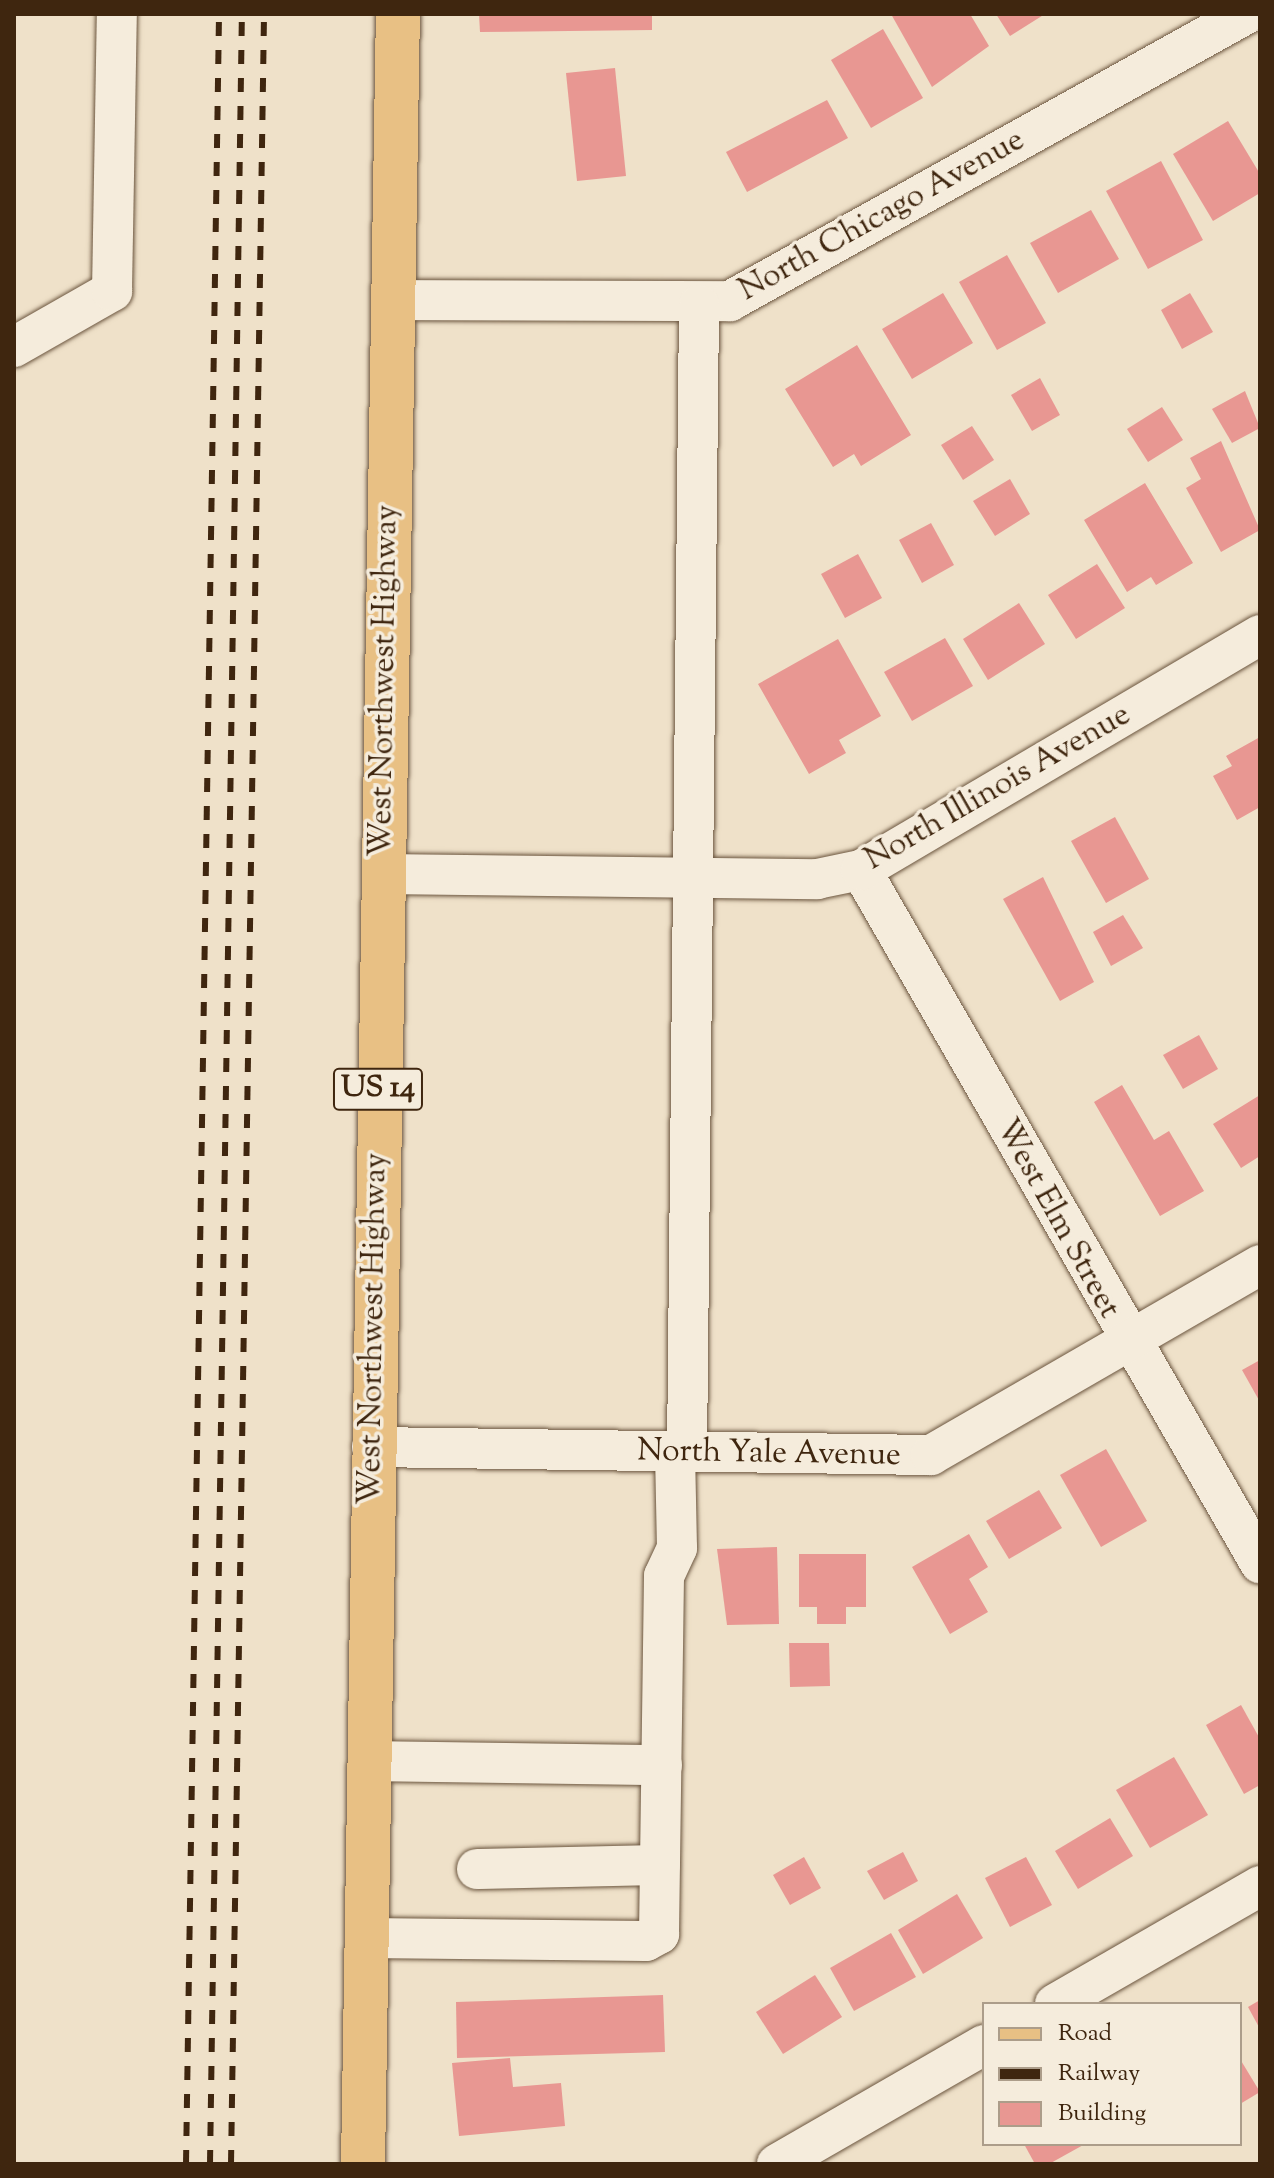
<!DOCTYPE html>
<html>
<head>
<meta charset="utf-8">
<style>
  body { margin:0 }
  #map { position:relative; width:1274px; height:2178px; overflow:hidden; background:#efe1c9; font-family:"Sorts Mill Goudy",serif }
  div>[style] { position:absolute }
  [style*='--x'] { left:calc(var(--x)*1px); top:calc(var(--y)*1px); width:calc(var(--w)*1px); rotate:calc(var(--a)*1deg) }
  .building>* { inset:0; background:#e89792 }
  .roads { filter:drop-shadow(0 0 2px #6b553e) drop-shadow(0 0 2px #6b553e) }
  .minor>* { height:40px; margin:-20px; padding:0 20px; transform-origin:20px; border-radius:20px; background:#f5ecdc }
  .major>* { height:44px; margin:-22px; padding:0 22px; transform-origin:22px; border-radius:22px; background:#e8c084 }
  .rail>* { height:6px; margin-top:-3px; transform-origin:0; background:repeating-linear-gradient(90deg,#3f260f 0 14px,transparent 0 28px) }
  span { translate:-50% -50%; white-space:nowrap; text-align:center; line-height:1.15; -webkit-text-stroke:7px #f5ecdc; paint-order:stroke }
  .shield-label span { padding:2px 6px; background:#f5ecdc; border:2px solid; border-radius:6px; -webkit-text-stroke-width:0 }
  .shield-label { font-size:30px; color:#3f260f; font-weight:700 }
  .street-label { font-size:32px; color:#3f260f }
  .frame { position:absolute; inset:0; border:16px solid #3f260f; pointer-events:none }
  .legend { position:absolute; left:982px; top:2002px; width:260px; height:144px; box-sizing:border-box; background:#f5ecdc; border:2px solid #ac9d8a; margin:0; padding:10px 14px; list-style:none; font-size:24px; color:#3f260f }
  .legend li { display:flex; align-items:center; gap:16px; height:40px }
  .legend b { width:40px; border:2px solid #ac9d8a }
</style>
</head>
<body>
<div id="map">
  <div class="building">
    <div style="clip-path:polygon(479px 14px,652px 14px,652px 30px,480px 32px)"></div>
    <div style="clip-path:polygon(891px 14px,970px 14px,989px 46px,932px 87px)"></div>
    <div style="clip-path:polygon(996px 14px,1045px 14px,1010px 36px)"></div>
    <div style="clip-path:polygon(883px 29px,923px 98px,871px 128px,831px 60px)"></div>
    <div style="clip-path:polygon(615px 68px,626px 176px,577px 181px,566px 73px)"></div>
    <div style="clip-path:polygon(827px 100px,848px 138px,747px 192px,726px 152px)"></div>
    <div style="clip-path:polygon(1228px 121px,1260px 174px,1260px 193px,1213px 221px,1173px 154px)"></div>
    <div style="clip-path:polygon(1161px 161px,1203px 240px,1148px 269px,1106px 191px)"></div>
    <div style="clip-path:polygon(1091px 210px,1119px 259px,1058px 293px,1030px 243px)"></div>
    <div style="clip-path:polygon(1007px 255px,1046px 323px,997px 350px,959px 282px)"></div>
    <div style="clip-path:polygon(943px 293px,973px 343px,912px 379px,882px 329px)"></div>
    <div style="clip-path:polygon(1190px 293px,1213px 332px,1182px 349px,1161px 310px)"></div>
    <div style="clip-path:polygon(857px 345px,911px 435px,861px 466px,854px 454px,833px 467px,785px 389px)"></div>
    <div style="clip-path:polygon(1040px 378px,1060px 415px,1032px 431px,1011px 395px)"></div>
    <div style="clip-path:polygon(1245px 391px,1260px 428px,1232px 443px,1212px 409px)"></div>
    <div style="clip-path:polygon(1162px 407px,1183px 440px,1148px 462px,1127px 429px)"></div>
    <div style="clip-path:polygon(972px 426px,994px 460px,963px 480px,941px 445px)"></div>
    <div style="clip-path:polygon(1221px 441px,1260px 530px,1221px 552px,1186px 488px,1201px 479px,1190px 458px)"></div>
    <div style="clip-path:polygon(1010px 479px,1030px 514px,995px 536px,973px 501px)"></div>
    <div style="clip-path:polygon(1145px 483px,1193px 563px,1156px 585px,1151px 577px,1127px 592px,1084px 520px)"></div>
    <div style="clip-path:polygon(931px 523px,954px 565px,922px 583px,899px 540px)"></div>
    <div style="clip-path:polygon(858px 554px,882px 598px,845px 618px,821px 574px)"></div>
    <div style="clip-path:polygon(1097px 564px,1125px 608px,1076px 639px,1048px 595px)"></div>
    <div style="clip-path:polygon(1019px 603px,1045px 644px,988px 680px,963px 639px)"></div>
    <div style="clip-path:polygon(945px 638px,973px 686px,912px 721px,884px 672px)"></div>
    <div style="clip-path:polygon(838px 639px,881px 716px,839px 740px,846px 753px,809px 774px,758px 684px)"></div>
    <div style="clip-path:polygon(1260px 737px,1260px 807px,1237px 820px,1213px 776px,1232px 766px,1226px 756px)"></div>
    <div style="clip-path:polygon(1115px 817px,1149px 879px,1106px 903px,1071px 841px)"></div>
    <div style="clip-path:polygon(1043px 877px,1094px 982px,1060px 1001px,1003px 899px)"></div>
    <div style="clip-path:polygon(1123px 915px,1143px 948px,1111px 966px,1093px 932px)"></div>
    <div style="clip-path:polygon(1199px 1035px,1218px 1069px,1183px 1089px,1163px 1055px)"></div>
    <div style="clip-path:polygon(1122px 1085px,1154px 1140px,1169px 1131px,1204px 1191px,1160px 1216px,1094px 1102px)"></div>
    <div style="clip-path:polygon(1260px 1095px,1260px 1156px,1241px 1168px,1213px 1124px)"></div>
    <div style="clip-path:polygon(1260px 1360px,1260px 1402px,1242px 1370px)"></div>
    <div style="clip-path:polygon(1106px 1449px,1147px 1521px,1101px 1547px,1060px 1475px)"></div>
    <div style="clip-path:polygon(1039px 1490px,1062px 1528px,1009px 1559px,986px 1521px)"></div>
    <div style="clip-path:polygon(969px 1534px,988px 1567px,969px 1579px,988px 1612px,950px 1634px,912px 1567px)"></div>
    <div style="clip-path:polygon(777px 1547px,779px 1624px,727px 1625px,717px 1549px)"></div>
    <div style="clip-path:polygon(799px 1554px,866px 1554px,866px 1607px,846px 1607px,846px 1624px,817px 1624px,817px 1607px,799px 1607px)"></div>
    <div style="clip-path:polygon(789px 1643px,829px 1643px,830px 1686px,790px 1687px)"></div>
    <div style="clip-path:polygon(1241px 1705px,1260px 1739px,1260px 1785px,1244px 1794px,1206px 1725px)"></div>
    <div style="clip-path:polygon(1174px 1757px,1208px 1815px,1150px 1848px,1116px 1790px)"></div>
    <div style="clip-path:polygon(1110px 1818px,1133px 1856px,1078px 1889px,1055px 1851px)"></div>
    <div style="clip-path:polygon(903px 1852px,918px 1881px,884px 1900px,867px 1871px)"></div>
    <div style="clip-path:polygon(804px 1857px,821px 1888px,790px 1905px,773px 1875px)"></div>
    <div style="clip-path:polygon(1026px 1857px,1052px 1905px,1010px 1927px,985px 1878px)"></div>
    <div style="clip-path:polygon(957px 1894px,983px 1938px,923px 1974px,898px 1930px)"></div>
    <div style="clip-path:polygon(891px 1933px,916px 1977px,854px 2011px,830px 1968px)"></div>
    <div style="clip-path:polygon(815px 1975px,842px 2017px,783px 2054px,756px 2012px)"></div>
    <div style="clip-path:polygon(663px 1995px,665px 2052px,457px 2058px,456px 2002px)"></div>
    <div style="clip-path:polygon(1260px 2000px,1260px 2029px,1248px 2007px)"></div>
    <div style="clip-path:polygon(510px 2058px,513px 2087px,561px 2083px,565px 2126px,459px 2136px,452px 2063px)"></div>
    <div style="clip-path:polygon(1240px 2059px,1260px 2092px,1240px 2104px)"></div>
    <div style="clip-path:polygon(1024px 2144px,1085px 2144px,1049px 2164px,1035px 2164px)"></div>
  </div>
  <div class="roads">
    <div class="minor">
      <div style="--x:391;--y:300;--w:339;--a:0.2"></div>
      <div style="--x:730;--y:301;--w:590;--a:-29.08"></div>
      <div style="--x:14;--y:347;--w:113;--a:-29.7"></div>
      <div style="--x:112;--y:291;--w:277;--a:-89"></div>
      <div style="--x:861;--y:870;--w:800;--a:60.07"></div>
      <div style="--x:382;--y:874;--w:435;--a:0.7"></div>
      <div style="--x:817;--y:879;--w:45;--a:-11.6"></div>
      <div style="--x:861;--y:870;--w:463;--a:-30.5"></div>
      <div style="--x:372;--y:1447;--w:559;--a:0.82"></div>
      <div style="--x:931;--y:1455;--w:380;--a:-30"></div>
      <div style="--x:687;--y:1453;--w:1148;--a:-89.4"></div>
      <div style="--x:368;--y:1761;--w:294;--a:0.8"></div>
      <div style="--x:477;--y:1869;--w:183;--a:-1.3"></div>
      <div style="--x:366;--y:1938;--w:280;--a:0.6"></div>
      <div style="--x:646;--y:1941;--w:15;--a:-28"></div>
      <div style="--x:659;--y:1934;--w:358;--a:-89.2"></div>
      <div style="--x:664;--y:1576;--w:31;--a:-65"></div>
      <div style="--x:677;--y:1548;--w:96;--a:-91.2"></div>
      <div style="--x:1055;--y:2004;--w:237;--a:-29.9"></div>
      <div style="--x:777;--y:2164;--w:239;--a:-29.9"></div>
    </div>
    <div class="major">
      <div style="--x:363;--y:2164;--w:2150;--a:-89.07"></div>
    </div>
  </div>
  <div class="rail">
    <div style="--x:186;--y:2164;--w:2150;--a:-89.12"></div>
    <div style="--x:210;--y:2164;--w:2150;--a:-89.15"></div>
    <div style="--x:231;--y:2164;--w:2150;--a:-89.12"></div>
  </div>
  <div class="shield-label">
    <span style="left:378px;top:1089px">US 14</span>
  </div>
  <div class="street-label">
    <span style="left:882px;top:216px;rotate:-29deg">North Chicago Avenue</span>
    <span style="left:385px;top:681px;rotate:-89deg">West Northwest Highway</span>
    <span style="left:998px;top:788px;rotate:-30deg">North Illinois Avenue</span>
    <span style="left:1057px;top:1219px;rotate:61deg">West Elm Street</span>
    <span style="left:374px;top:1329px;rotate:-89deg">West Northwest Highway</span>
    <span style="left:769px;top:1454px;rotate:1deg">North Yale Avenue</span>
  </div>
  <div class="frame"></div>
  <ul class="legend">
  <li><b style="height:10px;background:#e8c084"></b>Road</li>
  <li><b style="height:10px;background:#3f260f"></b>Railway</li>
  <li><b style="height:22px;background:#e89792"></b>Building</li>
  </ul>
</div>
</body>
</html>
